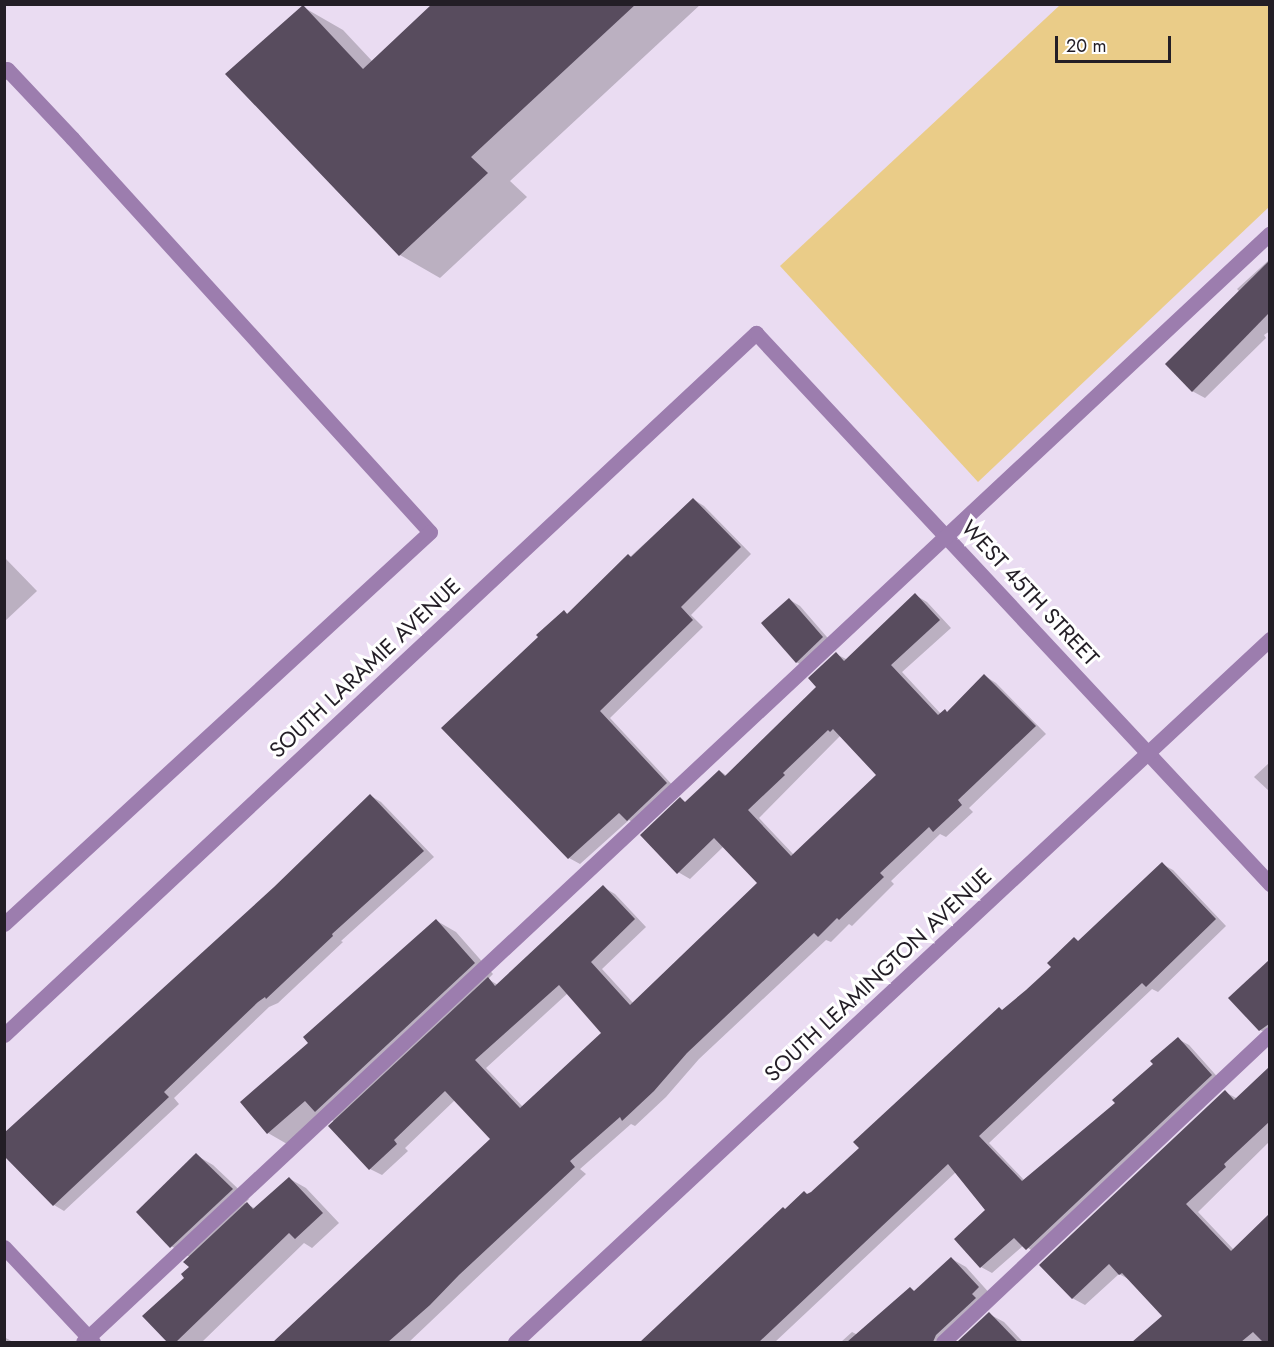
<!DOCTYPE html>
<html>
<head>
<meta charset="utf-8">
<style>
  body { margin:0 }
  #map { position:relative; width:1274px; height:1347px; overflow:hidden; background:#eadcf2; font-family:Jost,sans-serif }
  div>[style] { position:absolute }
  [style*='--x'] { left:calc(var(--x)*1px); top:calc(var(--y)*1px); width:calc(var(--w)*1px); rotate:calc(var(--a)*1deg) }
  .green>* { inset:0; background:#eacc88 }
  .shadow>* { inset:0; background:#0003 }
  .building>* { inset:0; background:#584c5e }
  .minor>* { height:15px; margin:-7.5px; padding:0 7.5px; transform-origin:7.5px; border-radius:7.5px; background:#9c7dae }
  span { translate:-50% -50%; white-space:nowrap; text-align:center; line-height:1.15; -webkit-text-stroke:6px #fff; paint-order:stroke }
  .street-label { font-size:22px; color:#231e26 }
  .frame { position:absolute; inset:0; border:6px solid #231e26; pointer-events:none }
  .scale { position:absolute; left:1055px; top:36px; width:116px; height:27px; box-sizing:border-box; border:3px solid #231e26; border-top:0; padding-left:8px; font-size:18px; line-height:21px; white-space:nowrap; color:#231e26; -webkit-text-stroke:4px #fff; paint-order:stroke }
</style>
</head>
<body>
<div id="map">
  <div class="green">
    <div style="clip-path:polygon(1060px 5px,1269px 5px,1269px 207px,978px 482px,780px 266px)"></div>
  </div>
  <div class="shadow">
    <div style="clip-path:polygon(435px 4px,701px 4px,510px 181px,527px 197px,440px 278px,400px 255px,303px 7px,343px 30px,373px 62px)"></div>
    <div style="clip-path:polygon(1270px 259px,1270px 331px,1264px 335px,1266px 338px,1205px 398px,1192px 391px,1240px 292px,1237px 289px)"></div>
    <div style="clip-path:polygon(693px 499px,704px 506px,751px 554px,691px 615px,703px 627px,610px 718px,677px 790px,639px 826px,629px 820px,580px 864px,569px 858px,540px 637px,564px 612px,568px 614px)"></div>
    <div style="clip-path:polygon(4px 557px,37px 591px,4px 622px)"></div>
    <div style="clip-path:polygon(evenodd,915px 595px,927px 602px,951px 628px,902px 672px,941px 714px,948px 713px,985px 676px,996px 683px,1046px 734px,969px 808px,973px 812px,946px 837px,940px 834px,891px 881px,894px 884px,852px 926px,849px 924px,831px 942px,826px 940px,699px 1059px,666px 1097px,635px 1126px,631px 1124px,580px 1169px,586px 1174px,409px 1342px,274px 1342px,492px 1139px,455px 1100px,405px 1148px,408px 1151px,382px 1175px,370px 1169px,335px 1122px,322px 1114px,287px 1144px,268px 1133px,311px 1043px,437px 921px,456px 932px,493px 974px,488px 979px,498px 985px,603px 887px,615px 894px,646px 927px,602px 969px,634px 1004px,760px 883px,724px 846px,690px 879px,678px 872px,680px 799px,686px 803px,720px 771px,727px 776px,818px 687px,836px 654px,848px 660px,915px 595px,840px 736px,878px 775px,794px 855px,759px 818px,840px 736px,915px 595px,568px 993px,603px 1033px,523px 1107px,486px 1068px,568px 993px)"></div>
    <div style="clip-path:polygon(790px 600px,800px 606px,833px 644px,807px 668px,796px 662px)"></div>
    <div style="clip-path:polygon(1270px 762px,1270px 792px,1254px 777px)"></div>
    <div style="clip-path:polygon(371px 796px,381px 802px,434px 857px,341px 941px,343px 942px,278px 1003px,269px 1007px,174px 1098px,179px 1104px,64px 1211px,54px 1205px,4px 1154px,4px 1135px,110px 1036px,113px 1038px,275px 889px)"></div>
    <div style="clip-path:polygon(1162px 864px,1173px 870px,1226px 926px,1158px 992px,1152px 989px,989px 1143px,1024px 1180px,1117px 1103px,1178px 1039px,1189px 1045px,1222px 1082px,1038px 1255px,1024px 1245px,992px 1273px,981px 1267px,987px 1210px,956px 1172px,775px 1342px,642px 1342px,784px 1209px,786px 1210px,812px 1193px)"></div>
    <div style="clip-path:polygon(1258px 973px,1270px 980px,1270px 1035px,1260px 1030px)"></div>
    <div style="clip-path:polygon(1270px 1069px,1270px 1141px,1198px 1212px,1234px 1250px,1270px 1217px,1270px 1342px,1135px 1342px,1164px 1316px,1132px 1281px,1119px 1274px,1085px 1305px,1072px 1298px,1225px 1092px,1238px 1099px)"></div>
    <div style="clip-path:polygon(196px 1155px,213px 1165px,249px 1199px,245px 1203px,256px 1209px,290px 1179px,306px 1188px,339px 1223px,312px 1248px,304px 1243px,202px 1342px,170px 1342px,144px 1316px,186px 1278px,191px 1267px,190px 1257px,171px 1246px)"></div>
    <div style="clip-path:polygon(952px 1259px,966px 1267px,992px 1296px,952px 1342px,841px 1342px,852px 1332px,858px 1335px,915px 1292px)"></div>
    <div style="clip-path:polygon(989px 1314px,1004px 1322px,1023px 1342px,959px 1342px)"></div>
    <div style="clip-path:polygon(4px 1337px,13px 1342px,4px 1342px)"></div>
  </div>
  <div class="building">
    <div style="clip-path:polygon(432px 4px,636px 4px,471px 157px,488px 173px,399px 256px,225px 74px,303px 5px,363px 69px)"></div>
    <div style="clip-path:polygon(1269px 261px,1269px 313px,1192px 392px,1165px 364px)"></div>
    <div style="clip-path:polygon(693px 498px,741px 547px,681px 607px,693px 620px,600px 711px,667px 783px,627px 821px,619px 813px,568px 859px,441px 728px,538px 637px,536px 635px,564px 610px,567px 614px,628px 554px,631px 557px)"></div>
    <div style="clip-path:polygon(evenodd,915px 593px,940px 620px,891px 665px,938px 715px,945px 709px,947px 712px,984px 674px,1036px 726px,958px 800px,962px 805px,933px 832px,929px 827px,880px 873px,884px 877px,839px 920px,837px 918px,818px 937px,814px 933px,687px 1053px,654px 1091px,622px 1121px,620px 1117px,570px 1161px,575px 1167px,459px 1275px,430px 1305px,388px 1342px,273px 1342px,490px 1139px,445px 1091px,394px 1140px,397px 1144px,369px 1170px,328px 1126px,488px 977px,495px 986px,603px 885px,635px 919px,591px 962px,630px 1005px,757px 883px,714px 838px,677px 874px,640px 835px,680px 797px,685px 802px,719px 770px,725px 776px,816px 687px,808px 678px,836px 652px,844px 661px,915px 593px,833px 729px,876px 775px,791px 856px,748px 810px,785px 775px,783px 773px,828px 730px,830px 732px,833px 729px,915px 593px,559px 985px,601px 1033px,520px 1108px,475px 1060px,559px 985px)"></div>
    <div style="clip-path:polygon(789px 598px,823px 637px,796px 663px,761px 623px)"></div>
    <div style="clip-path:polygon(370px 794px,424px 851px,332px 934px,333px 936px,266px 999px,265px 997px,258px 1002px,164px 1092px,169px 1097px,53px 1206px,4px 1156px,4px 1133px,274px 887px)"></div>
    <div style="clip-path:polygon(1162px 862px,1216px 919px,1146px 987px,1142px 983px,979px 1136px,1022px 1181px,1115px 1103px,1112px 1100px,1153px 1064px,1150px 1061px,1178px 1037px,1212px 1075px,1026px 1250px,1014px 1238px,980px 1268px,954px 1239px,985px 1210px,948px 1164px,759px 1342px,640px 1342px,783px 1207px,785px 1209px,804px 1191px,807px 1194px,811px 1192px,859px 1148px,853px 1142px,999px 1007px,1002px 1010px,1026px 990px,1051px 967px,1047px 963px,1074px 937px,1078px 941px)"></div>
    <div style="clip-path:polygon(436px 919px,475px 963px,315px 1112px,305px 1101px,267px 1134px,240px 1102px,308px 1043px,303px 1037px)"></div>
    <div style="clip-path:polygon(1269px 960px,1269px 1024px,1259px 1031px,1228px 998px)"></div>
    <div style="clip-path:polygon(1269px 1067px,1269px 1122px,1224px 1164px,1226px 1167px,1186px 1204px,1231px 1251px,1269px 1214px,1269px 1342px,1263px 1342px,1253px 1332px,1241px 1342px,1132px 1342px,1162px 1316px,1122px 1273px,1119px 1275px,1109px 1264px,1072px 1299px,1039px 1265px,1225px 1090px,1234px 1100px)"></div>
    <div style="clip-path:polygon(196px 1153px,233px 1189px,170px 1248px,136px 1212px)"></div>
    <div style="clip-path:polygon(289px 1177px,323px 1213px,295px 1239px,289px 1233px,176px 1342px,167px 1342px,142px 1316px,184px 1278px,181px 1274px,189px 1267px,183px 1262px,247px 1202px,253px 1209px)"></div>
    <div style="clip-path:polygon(951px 1257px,979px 1287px,972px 1294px,976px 1298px,936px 1335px,933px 1342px,847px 1342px,910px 1287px,914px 1291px)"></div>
    <div style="clip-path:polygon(989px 1312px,1018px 1342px,957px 1342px)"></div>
  </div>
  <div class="minor">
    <div style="--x:4;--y:72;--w:4;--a:-45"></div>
    <div style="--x:7;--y:69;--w:95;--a:46.7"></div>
    <div style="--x:72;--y:138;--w:532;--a:47.74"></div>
    <div style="--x:430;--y:532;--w:579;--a:137.38"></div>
    <div style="--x:4;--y:1035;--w:1029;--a:-43.03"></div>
    <div style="--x:756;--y:333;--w:754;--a:46.99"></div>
    <div style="--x:4;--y:1247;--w:130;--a:46.9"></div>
    <div style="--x:83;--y:1342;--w:1624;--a:-43.05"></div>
    <div style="--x:515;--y:1342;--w:1032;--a:-42.96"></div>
    <div style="--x:943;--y:1342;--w:449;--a:-43.3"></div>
  </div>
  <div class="street-label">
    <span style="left:1030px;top:593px;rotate:47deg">WEST 45TH STREET</span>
    <span style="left:365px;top:668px;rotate:-43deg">SOUTH LARAMIE AVENUE</span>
    <span style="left:878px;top:975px;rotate:-43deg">SOUTH LEAMINGTON AVENUE</span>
  </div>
  <div class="frame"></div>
  <div class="scale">20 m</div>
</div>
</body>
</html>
